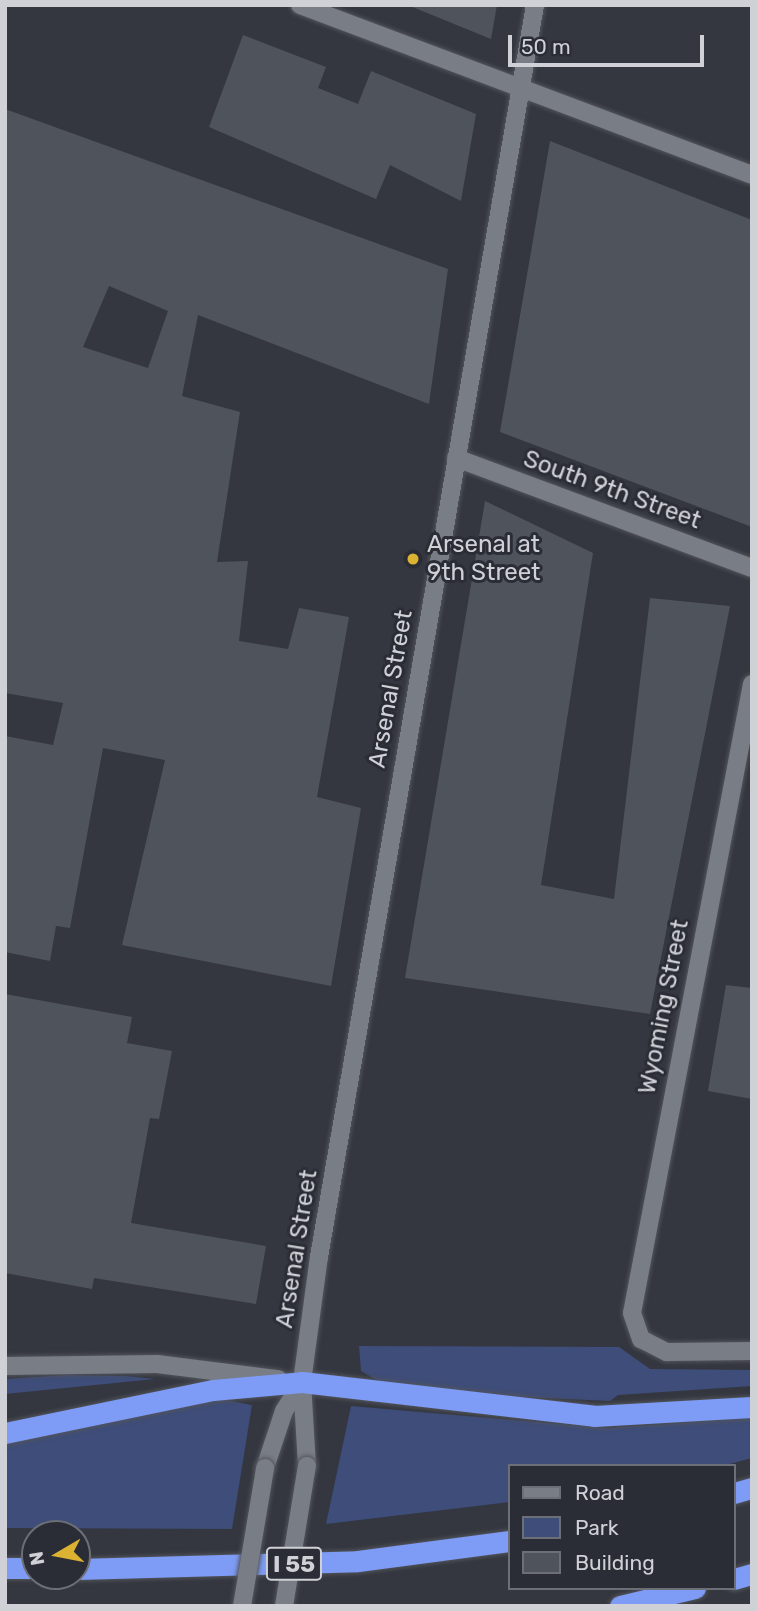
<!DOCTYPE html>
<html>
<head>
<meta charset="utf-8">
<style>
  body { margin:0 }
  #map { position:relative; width:757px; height:1611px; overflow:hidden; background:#34373f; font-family:Rubik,sans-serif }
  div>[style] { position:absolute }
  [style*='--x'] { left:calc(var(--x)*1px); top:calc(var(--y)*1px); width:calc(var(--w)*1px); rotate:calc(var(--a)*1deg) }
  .green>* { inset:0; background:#3e4d79 }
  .building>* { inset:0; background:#4f535b }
  .roads { filter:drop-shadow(0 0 2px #52545b) drop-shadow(0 0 2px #52545b) }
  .street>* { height:18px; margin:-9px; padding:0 9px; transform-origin:9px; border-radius:9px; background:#797d86 }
  .secondary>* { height:18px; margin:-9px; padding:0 9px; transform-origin:9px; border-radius:9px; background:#797d86 }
  .highway>* { height:21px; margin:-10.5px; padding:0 10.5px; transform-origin:10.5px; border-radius:10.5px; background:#7e9cf6 }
  .bridges { filter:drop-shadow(0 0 2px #52545b) drop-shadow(0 0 2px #52545b) }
  .secondary-bridge>* { height:18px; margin:-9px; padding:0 9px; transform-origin:9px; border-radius:9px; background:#797d86 }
  .dots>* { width:19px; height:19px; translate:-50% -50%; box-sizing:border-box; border:4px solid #2a2d35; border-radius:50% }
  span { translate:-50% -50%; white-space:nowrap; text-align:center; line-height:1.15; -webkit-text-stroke:6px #2a2d35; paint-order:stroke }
  .shield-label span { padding:2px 5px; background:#2a2d35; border:2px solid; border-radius:5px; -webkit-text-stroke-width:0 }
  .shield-label { font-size:23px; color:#cfd1d6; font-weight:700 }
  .street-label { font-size:24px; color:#cfd1d6 }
  .poi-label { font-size:24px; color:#cfd1d6 }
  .left { translate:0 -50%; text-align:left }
  .frame { position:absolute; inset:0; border:7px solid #cfd1d6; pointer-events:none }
  .legend { position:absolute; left:508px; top:1464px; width:228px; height:126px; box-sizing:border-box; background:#2a2d35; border:2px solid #6c6f75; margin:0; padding:9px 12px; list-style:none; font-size:21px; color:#cfd1d6 }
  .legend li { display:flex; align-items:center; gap:14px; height:35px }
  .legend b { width:35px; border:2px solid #6c6f75 }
  .north { position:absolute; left:21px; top:1520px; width:70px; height:70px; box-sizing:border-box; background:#2a2d35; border:2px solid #6c6f75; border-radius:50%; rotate:260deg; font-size:19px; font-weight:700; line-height:28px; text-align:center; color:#cfd1d6 }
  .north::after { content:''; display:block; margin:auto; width:24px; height:32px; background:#dcb233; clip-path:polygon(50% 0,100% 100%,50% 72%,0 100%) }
  .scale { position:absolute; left:508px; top:35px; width:196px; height:32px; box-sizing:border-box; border:4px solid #cfd1d6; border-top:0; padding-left:9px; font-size:21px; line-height:24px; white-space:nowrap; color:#cfd1d6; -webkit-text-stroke:5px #2a2d35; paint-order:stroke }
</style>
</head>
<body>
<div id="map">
  <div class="green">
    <div style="clip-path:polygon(359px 1346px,619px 1347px,650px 1369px,752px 1370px,752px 1386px,618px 1395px,610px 1401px,523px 1397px,380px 1382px,361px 1371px)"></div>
    <div style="clip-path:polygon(66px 1375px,126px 1376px,155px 1379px,5px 1394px,5px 1379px)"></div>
    <div style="clip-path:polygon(221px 1399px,252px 1405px,232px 1529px,5px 1528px,5px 1444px)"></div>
    <div style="clip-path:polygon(351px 1406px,607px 1428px,752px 1418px,752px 1458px,722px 1466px,510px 1466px,510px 1502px,326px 1524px)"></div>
  </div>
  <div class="building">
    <div style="clip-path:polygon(411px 5px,497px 5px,491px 39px,410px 6px)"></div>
    <div style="clip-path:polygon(243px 35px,326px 67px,318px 88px,358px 104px,371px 71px,476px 114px,461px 201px,390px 165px,376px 199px,209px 127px)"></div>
    <div style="clip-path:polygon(evenodd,5px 109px,448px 269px,429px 404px,198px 315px,182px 396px,240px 412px,217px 562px,248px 561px,239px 641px,288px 649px,299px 608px,349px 617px,317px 797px,361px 808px,331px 986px,122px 945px,165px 760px,103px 748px,70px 928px,56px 926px,50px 961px,5px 952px,5px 736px,53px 745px,63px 703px,5px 693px,5px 109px,109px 286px,168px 311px,148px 368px,83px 347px,109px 286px)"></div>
    <div style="clip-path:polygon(550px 141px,752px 220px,752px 527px,500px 432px)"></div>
    <div style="clip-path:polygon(485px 501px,593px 553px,541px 885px,614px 899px,650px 598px,730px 606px,650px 1014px,405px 978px)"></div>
    <div style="clip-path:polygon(726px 985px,752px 988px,752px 1099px,708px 1091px)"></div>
    <div style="clip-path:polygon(5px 994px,132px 1017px,127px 1043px,172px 1051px,159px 1119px,150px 1118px,131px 1223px,266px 1246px,256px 1304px,94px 1278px,92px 1289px,5px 1273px)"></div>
  </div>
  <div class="roads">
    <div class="street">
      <div style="--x:300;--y:5;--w:483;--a:20.6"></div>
      <div style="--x:456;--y:458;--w:316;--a:20.4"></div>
      <div style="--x:752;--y:684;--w:640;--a:100.8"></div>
      <div style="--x:632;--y:1313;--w:28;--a:71"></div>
      <div style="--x:641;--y:1339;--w:29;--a:27"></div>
      <div style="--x:667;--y:1352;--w:85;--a:-0.7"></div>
      <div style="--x:5;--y:1366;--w:152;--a:-0.8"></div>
      <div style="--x:157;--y:1364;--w:122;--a:7.1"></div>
    </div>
    <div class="secondary">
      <div style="--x:307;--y:1466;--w:84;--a:-93.4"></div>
      <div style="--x:302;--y:1382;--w:126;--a:-82.3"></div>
      <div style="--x:319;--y:1257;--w:1270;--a:-80.21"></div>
      <div style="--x:265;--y:1468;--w:60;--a:-71.6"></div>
      <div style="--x:284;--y:1411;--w:34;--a:-58"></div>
    </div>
    <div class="highway">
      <div style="--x:5;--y:1433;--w:212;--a:-11.7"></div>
      <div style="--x:213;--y:1390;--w:89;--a:-5.1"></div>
      <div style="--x:302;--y:1382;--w:294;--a:6.6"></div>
      <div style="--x:594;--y:1416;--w:158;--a:-3.3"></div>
      <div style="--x:734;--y:1493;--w:19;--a:-16"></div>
      <div style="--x:5;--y:1568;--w:30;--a:0"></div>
      <div style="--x:77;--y:1569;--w:281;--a:-1.6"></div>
      <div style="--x:358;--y:1561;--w:153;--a:-7.5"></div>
      <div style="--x:734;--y:1579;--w:19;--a:-16"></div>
      <div style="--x:620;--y:1606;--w:77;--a:-13.5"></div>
    </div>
  </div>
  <div class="bridges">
    <div class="secondary-bridge">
      <div style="--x:242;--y:1606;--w:140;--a:-80.5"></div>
      <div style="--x:284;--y:1606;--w:142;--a:-80.7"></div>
    </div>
  </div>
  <div class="dots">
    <div style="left:413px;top:559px;background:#dcb233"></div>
  </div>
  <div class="shield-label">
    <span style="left:294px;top:1564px">I 55</span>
  </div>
  <div class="street-label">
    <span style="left:612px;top:490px;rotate:20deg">South 9th Street</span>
    <span style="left:391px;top:689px;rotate:-80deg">Arsenal Street</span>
    <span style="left:664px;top:1007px;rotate:-79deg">Wyoming Street</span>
    <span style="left:297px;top:1249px;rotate:-81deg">Arsenal Street</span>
  </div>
  <div class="poi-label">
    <span class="left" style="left:427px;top:559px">Arsenal at<br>9th Street</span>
  </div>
  <div class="frame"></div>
  <ul class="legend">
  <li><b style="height:9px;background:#797d86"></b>Road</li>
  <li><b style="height:19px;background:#3e4d79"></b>Park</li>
  <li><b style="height:19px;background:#4f535b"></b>Building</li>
  </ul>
  <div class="north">N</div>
  <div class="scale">50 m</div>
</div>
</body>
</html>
